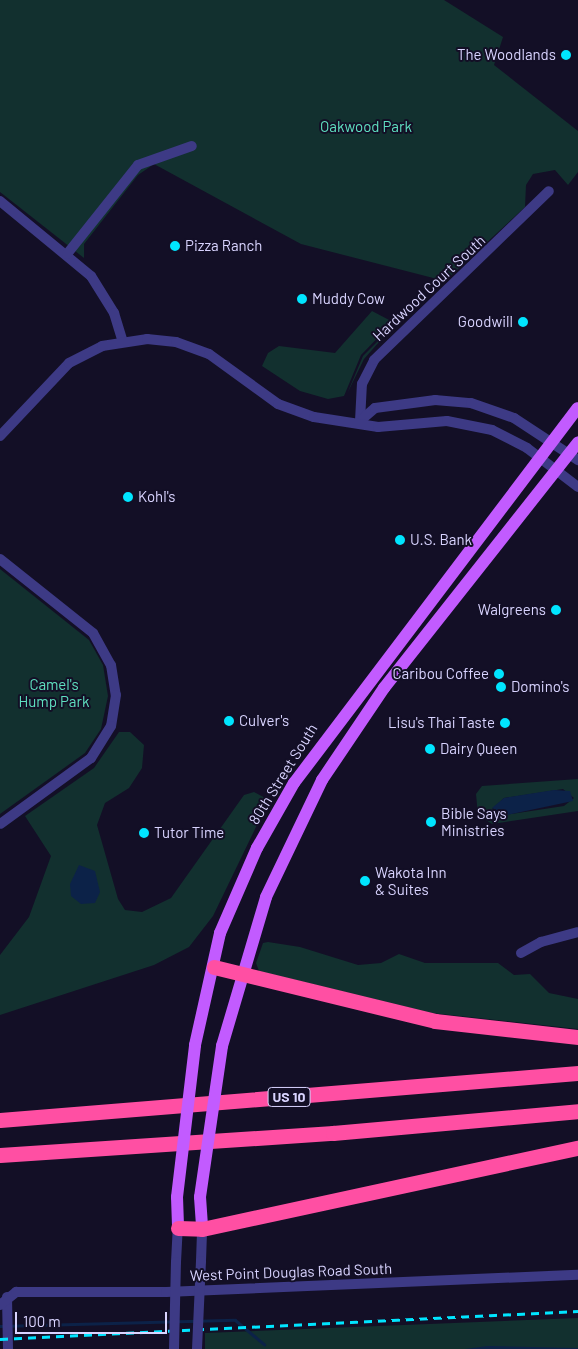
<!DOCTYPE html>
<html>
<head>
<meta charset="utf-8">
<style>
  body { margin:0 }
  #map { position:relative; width:578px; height:1349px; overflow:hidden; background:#130f26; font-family:Barlow,sans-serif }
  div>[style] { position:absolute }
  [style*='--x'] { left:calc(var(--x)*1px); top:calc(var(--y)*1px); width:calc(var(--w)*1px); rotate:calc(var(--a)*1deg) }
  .green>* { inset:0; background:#12302f }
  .water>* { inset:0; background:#0c2248 }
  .stream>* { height:3px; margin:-1.5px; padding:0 1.5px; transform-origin:1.5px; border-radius:1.5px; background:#0c2248 }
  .minor>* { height:10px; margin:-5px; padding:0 5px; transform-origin:5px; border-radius:5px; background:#3d3a85 }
  .major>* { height:12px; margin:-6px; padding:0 6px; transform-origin:6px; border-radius:6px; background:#c25bff }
  .highway>* { height:15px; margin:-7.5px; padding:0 7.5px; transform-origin:7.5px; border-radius:7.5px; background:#ff4fa3 }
  .rail>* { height:3px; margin-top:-1.5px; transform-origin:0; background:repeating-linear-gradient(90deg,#00e5ff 0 8px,transparent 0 14px) }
  .minor-bridge>* { height:10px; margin:-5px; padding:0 5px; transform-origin:5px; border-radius:5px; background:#3d3a85 }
  .major-bridge>* { height:12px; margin:-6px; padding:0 6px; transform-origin:6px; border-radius:6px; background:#c25bff }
  .dots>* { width:14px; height:14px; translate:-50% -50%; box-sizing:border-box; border:2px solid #130f26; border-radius:50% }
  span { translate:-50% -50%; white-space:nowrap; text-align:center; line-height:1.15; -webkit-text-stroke:4px #130f26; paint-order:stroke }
  .shield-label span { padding:1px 4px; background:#130f26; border:1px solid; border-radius:4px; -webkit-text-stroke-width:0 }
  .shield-label { font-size:14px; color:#d9d4ff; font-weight:700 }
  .poi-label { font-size:15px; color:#d9d4ff }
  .right { translate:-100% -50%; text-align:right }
  .left { translate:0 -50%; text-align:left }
  .park-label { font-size:15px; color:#5fe0c0 }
  .street-label { font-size:15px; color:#d9d4ff }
  .scale { position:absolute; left:15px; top:1312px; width:152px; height:22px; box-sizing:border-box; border:2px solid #d9d4ff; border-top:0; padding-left:6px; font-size:15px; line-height:18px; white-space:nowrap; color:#d9d4ff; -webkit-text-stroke:4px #130f26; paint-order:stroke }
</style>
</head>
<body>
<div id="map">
  <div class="green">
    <div style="clip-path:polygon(0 0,444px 0,503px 37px,494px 65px,578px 131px,578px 172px,568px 185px,555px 170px,533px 174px,526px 185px,525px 207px,445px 281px,301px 244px,154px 164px,138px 175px,84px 244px,84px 258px,0 192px)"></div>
    <div style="clip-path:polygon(372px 311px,393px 322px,361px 355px,344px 396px,328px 399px,300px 391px,262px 366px,268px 353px,279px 346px,335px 353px)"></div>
    <div style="clip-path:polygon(395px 324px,364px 359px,347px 394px,363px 356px)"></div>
    <div style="clip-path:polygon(0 569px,89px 640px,103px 665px,108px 696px,101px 729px,85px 753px,0 814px)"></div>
    <div style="clip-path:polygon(119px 732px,130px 732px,144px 745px,142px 768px,129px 788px,105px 803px,97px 825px,118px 899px,125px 910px,142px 912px,171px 898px,244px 795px,254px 792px,269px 800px,213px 916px,189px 947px,154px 965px,0 1015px,0 955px,29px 917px,51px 856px,25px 816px,94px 768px)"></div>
    <div style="clip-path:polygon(evenodd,578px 779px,578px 811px,492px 824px,478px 815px,476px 794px,482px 786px,578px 779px,563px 789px,574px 798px,564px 806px,504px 815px,492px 809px,504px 798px,563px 789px)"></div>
    <div style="clip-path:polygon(268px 942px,300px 947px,358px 965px,381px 963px,399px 954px,425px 963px,498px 963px,514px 975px,530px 974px,549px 993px,578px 999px,578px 1029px,432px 1013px,259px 971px,256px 963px,263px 943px)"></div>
    <div style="clip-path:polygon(578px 1318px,578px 1349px,205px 1349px,205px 1333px)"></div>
  </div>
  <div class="water">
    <div style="clip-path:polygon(554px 790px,570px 791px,573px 801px,507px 815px,492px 808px,504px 798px)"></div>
    <div style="clip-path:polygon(79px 865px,95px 871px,100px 892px,95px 903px,81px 904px,71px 896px,70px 884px)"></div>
    <div style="clip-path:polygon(488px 1346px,578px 1348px,578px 1349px,465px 1349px)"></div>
  </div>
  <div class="stream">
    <div style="--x:0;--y:1326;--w:235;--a:-1.5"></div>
    <div style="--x:235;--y:1320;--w:38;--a:40"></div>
  </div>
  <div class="minor">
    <div style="--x:0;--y:201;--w:118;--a:39.5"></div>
    <div style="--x:91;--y:276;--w:44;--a:58.1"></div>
    <div style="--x:114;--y:313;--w:28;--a:73"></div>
    <div style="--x:67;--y:254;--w:114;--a:-51.4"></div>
    <div style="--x:138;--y:165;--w:57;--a:-19.4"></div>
    <div style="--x:360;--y:421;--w:37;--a:-87"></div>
    <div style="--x:362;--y:384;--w:27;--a:-63"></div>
    <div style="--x:374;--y:360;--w:243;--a:-44"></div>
    <div style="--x:360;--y:421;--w:20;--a:-41"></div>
    <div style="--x:375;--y:408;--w:61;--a:-7.6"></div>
    <div style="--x:435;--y:400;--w:36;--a:5"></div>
    <div style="--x:471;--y:403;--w:46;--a:19.2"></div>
    <div style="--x:514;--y:418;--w:77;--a:33.3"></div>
    <div style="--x:0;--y:436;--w:100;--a:-46.6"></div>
    <div style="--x:69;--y:363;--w:37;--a:-27"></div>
    <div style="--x:102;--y:346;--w:46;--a:-8.8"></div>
    <div style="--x:147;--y:339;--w:29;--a:6"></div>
    <div style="--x:176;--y:342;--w:35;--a:20"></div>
    <div style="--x:209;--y:354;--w:85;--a:35.9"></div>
    <div style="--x:278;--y:404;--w:38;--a:20"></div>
    <div style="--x:314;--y:417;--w:65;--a:8.9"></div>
    <div style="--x:378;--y:427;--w:69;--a:-5"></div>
    <div style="--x:447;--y:421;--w:46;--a:11.3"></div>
    <div style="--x:492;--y:430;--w:39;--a:27"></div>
    <div style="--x:527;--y:448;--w:64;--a:37.4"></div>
    <div style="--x:0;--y:559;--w:119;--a:38.5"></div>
    <div style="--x:93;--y:633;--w:37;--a:61"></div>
    <div style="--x:111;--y:665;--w:30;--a:81"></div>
    <div style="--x:116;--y:695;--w:31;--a:99"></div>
    <div style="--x:111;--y:726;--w:38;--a:122"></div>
    <div style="--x:91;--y:758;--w:112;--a:144"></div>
    <div style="--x:521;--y:953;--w:23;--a:-29"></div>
    <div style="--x:541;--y:942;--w:38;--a:-15"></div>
    <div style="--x:201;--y:1261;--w:32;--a:-88"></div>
    <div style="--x:176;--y:1262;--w:34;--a:-87"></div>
    <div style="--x:7;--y:1297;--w:52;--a:88.9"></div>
    <div style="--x:0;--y:1305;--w:21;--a:-39"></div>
    <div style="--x:16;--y:1292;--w:150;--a:0"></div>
    <div style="--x:166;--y:1292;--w:412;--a:-2.4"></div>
  </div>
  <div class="major">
    <div style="--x:195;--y:1045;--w:115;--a:-77.4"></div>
    <div style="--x:220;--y:933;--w:93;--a:-66.5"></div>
    <div style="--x:257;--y:848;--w:75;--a:-60.4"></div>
    <div style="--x:294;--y:783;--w:470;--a:-52.9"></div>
    <div style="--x:222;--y:1046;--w:155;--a:-73.5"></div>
    <div style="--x:266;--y:897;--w:130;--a:-64.4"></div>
    <div style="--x:322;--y:780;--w:111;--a:-56"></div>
    <div style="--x:384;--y:688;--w:313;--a:-51.7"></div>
    <div style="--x:177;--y:1197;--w:31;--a:88"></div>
    <div style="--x:200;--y:1197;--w:32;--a:86"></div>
  </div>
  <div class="highway">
    <div style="--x:214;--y:967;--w:228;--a:13.7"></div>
    <div style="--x:435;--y:1021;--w:144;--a:6.4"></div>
    <div style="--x:0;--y:1120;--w:580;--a:-4.65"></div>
    <div style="--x:0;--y:1155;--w:334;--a:-3.8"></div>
    <div style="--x:333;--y:1133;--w:246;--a:-5.1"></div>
    <div style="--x:178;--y:1228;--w:24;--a:2"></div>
    <div style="--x:202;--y:1229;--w:385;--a:-12.2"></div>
  </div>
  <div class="rail">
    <div style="--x:0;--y:1339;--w:579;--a:-2.77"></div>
  </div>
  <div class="minor-bridge">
    <div style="--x:174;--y:1349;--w:87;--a:-88.7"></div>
    <div style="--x:197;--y:1349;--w:88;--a:-87.4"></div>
  </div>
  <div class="major-bridge">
    <div style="--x:177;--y:1197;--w:153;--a:-83.2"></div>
    <div style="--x:200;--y:1197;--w:153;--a:-81.7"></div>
  </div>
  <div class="dots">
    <div style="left:566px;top:55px;background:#00e5ff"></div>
    <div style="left:175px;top:246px;background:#00e5ff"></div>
    <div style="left:302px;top:299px;background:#00e5ff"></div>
    <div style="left:523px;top:322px;background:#00e5ff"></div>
    <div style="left:128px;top:497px;background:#00e5ff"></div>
    <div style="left:400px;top:540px;background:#00e5ff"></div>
    <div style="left:556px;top:610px;background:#00e5ff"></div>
    <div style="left:499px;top:674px;background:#00e5ff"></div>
    <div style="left:501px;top:687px;background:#00e5ff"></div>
    <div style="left:229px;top:721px;background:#00e5ff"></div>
    <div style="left:505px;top:723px;background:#00e5ff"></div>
    <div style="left:430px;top:749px;background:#00e5ff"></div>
    <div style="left:431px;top:822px;background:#00e5ff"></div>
    <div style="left:144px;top:833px;background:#00e5ff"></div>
    <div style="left:365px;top:881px;background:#00e5ff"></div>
  </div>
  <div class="shield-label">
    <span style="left:289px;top:1097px">US 10</span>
  </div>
  <div class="poi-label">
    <span class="right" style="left:556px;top:55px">The Woodlands</span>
    <span class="left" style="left:185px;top:246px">Pizza Ranch</span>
    <span class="left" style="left:312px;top:299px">Muddy Cow</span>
    <span class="right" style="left:513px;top:322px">Goodwill</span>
    <span class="left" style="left:138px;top:497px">Kohl's</span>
    <span class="left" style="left:410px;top:540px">U.S. Bank</span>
    <span class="right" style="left:546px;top:610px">Walgreens</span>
    <span class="right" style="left:489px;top:674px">Caribou Coffee</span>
    <span class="left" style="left:511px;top:687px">Domino's</span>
    <span class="left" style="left:239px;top:721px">Culver's</span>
    <span class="right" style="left:495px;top:723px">Lisu's Thai Taste</span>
    <span class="left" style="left:440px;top:749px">Dairy Queen</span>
    <span class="left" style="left:441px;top:822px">Bible Says<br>Ministries</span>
    <span class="left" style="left:154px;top:833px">Tutor Time</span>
    <span class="left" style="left:375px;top:881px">Wakota Inn<br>&amp; Suites</span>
  </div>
  <div class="park-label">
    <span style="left:366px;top:127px">Oakwood Park</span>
    <span style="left:54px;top:693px">Camel's<br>Hump Park</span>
  </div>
  <div class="street-label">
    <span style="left:429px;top:288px;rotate:-43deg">Hardwood Court South</span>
    <span style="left:283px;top:774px;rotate:-58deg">80th Street South</span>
    <span style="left:291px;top:1272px;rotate:-2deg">West Point Douglas Road South</span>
  </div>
  <div class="scale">100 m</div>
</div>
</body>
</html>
